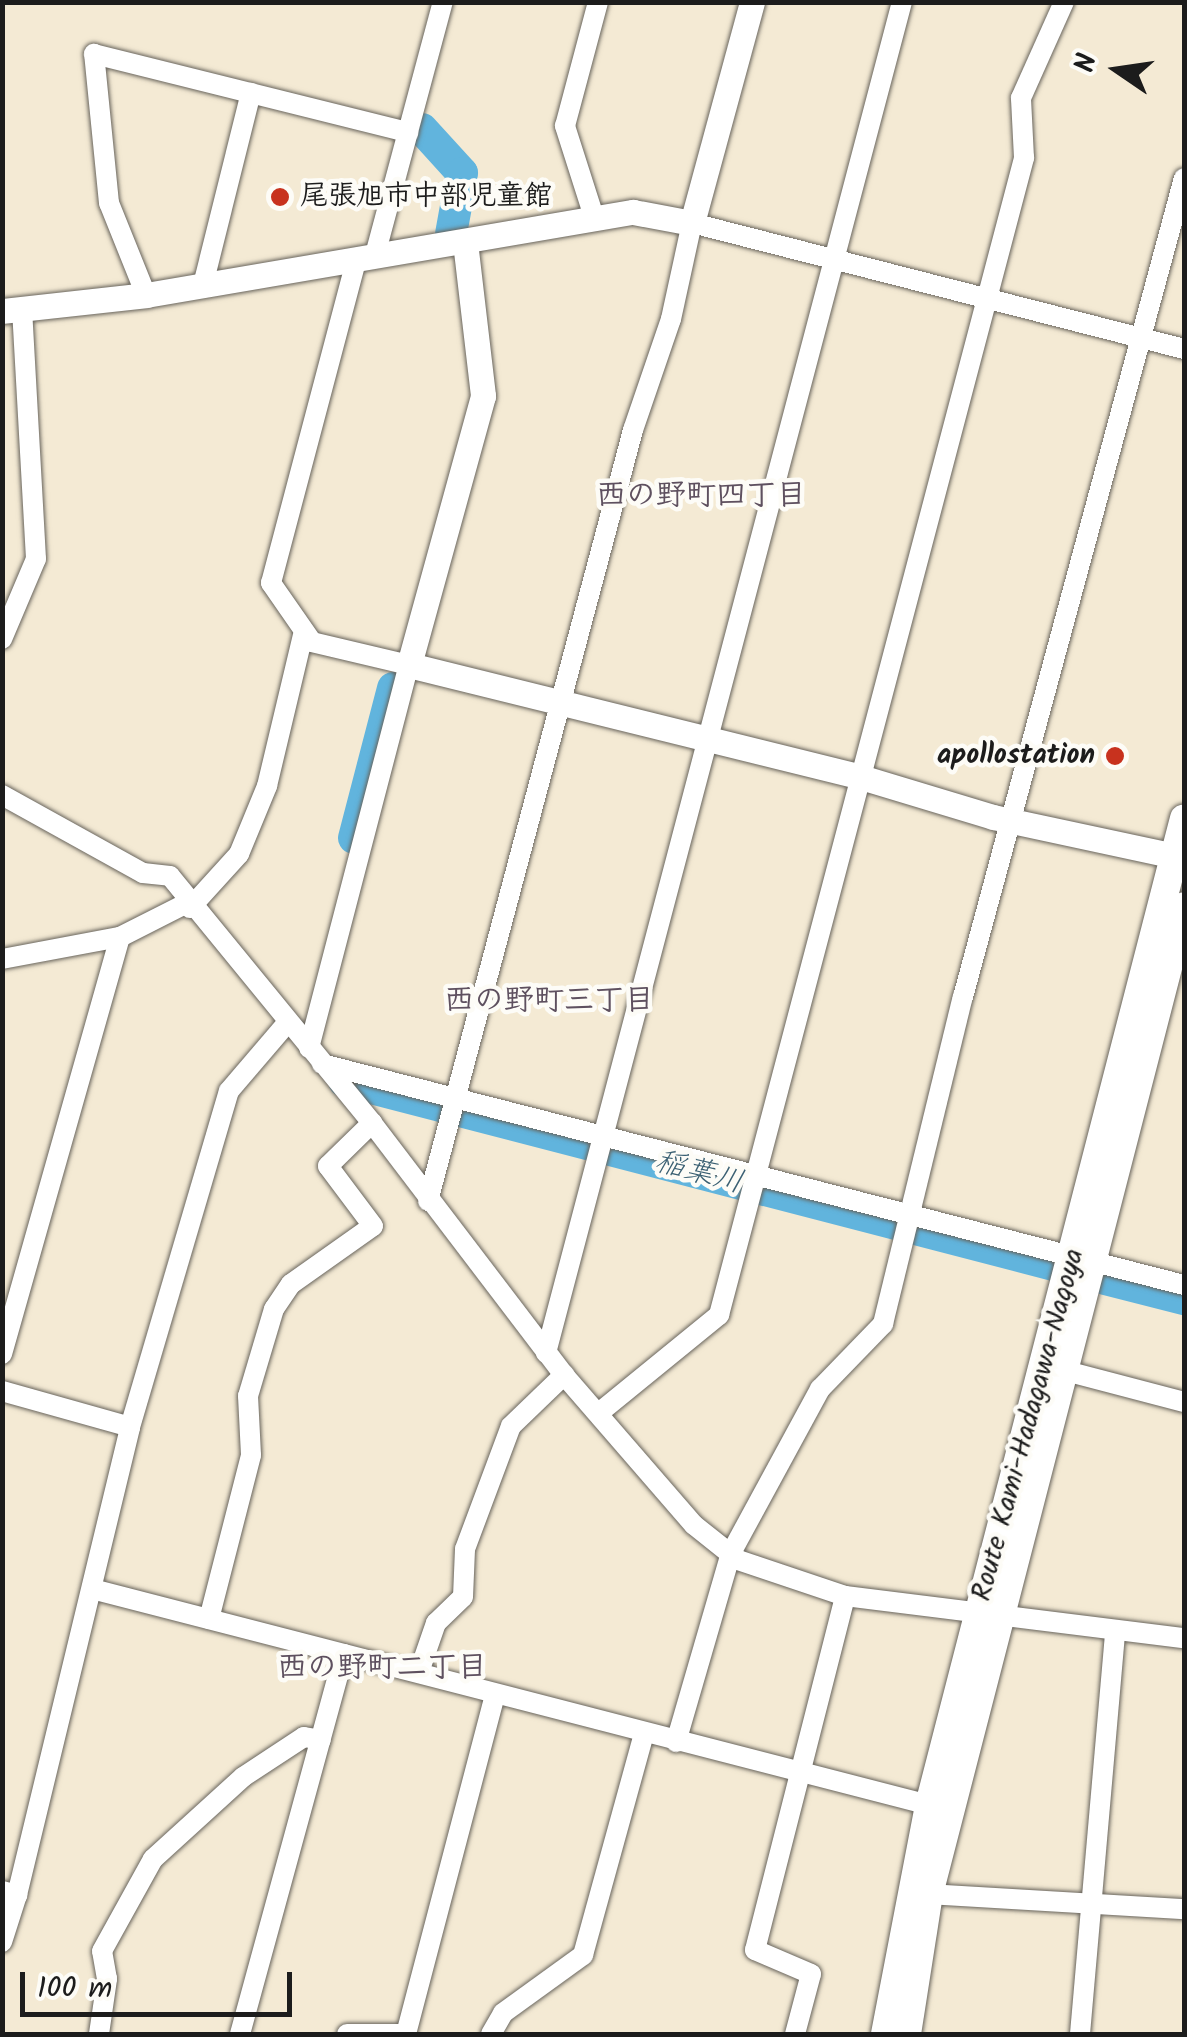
<!DOCTYPE html>
<html>
<head>
<meta charset="utf-8">
<style>
  body { margin:0 }
  #map { position:relative; width:1187px; height:2037px; overflow:hidden; background:#f4ead4; font-family:Kalam,"Klee One",sans-serif }
  div>[style] { position:absolute }
  [style*='--x'] { left:calc(var(--x)*1px); top:calc(var(--y)*1px); width:calc(var(--w)*1px); rotate:calc(var(--a)*1deg) }
  .river>* { height:32px; margin:-16px; padding:0 16px; transform-origin:16px; border-radius:16px; background:#61b4dd }
  .roads { filter:drop-shadow(0 0 2px #68645c) drop-shadow(0 0 2px #68645c) }
  .minor>* { height:20px; margin:-10px; padding:0 10px; transform-origin:10px; border-radius:10px; background:#fff }
  .tertiary>* { height:25px; margin:-12.5px; padding:0 12.5px; transform-origin:12.5px; border-radius:12.5px; background:#fff }
  .secondary>* { height:28px; margin:-14px; padding:0 14px; transform-origin:14px; border-radius:14px; background:#fff }
  .dots>* { width:28px; height:28px; translate:-50% -50%; box-sizing:border-box; border:5px solid #fdfcf7; border-radius:50% }
  span { translate:-50% -50%; white-space:nowrap; text-align:center; line-height:1.15; -webkit-text-stroke:9px #fdfcf7; paint-order:stroke }
  .poi-label { font-size:28px; color:#1c1c1c; font-weight:700 }
  .left { translate:0 -50%; text-align:left }
  .right { translate:-100% -50%; text-align:right }
  .street-label { font-size:28px; color:#1c1c1c }
  .neighbourhood-label { font-size:30px; color:#5e505f; font-weight:700 }
  .water-label { font-size:30px; color:#3b6073; font-style:italic }
  .frame { position:absolute; inset:0; border:5px solid #1c1c1c; pointer-events:none }
  .north { position:absolute; left:1067px; top:20px; width:100px; height:100px; -webkit-text-stroke:8px #fdfcf7; paint-order:stroke; rotate:283deg; font-size:28px; font-weight:700; line-height:40px; text-align:center; color:#1c1c1c }
  .north::after { content:''; display:block; margin:auto; width:35px; height:45px; background:#1c1c1c; clip-path:polygon(50% 0,100% 100%,50% 72%,0 100%) }
  .scale { position:absolute; left:20px; top:1972px; width:272px; height:45px; box-sizing:border-box; border:5px solid #1c1c1c; border-top:0; padding-left:12px; font-size:30px; line-height:35px; white-space:nowrap; color:#1c1c1c; -webkit-text-stroke:8px #fdfcf7; paint-order:stroke }
</style>
</head>
<body>
<div id="map">
  <div class="river">
    <div style="--x:422;--y:129;--w:59;--a:47.7"></div>
    <div style="--x:462;--y:173;--w:62;--a:100.2"></div>
    <div style="--x:354;--y:838;--w:155;--a:-75.4"></div>
    <div style="--x:344;--y:1081;--w:733;--a:14.53"></div>
    <div style="--x:1105;--y:1279;--w:81;--a:14.2"></div>
  </div>
  <div class="roads">
    <div class="minor">
      <div style="--x:594;--y:217;--w:96;--a:-107.7"></div>
      <div style="--x:565;--y:126;--w:128;--a:-75.1"></div>
      <div style="--x:375;--y:255;--w:262;--a:-75"></div>
      <div style="--x:203;--y:285;--w:198;--a:-76"></div>
      <div style="--x:146;--y:295;--w:99;--a:-111.9"></div>
      <div style="--x:109;--y:203;--w:150;--a:-95.7"></div>
      <div style="--x:94;--y:54;--w:324;--a:14"></div>
      <div style="--x:2;--y:639;--w:87;--a:-67"></div>
      <div style="--x:36;--y:559;--w:250;--a:-93.2"></div>
      <div style="--x:2;--y:795;--w:161;--a:29"></div>
      <div style="--x:143;--y:873;--w:27;--a:6"></div>
      <div style="--x:170;--y:876;--w:319;--a:50.7"></div>
      <div style="--x:372;--y:1123;--w:317;--a:52.7"></div>
      <div style="--x:564;--y:1375;--w:198;--a:49.1"></div>
      <div style="--x:694;--y:1525;--w:56;--a:38.5"></div>
      <div style="--x:738;--y:1560;--w:113;--a:18.6"></div>
      <div style="--x:845;--y:1596;--w:342;--a:7.1"></div>
      <div style="--x:190;--y:908;--w:73;--a:-47.8"></div>
      <div style="--x:239;--y:854;--w:74;--a:-67.6"></div>
      <div style="--x:267;--y:786;--w:155;--a:-76.6"></div>
      <div style="--x:2;--y:959;--w:120;--a:-10.6"></div>
      <div style="--x:120;--y:937;--w:75;--a:-26.9"></div>
      <div style="--x:309;--y:1048;--w:396;--a:-75.4"></div>
      <div style="--x:409;--y:665;--w:100;--a:-166.7"></div>
      <div style="--x:312;--y:642;--w:72;--a:-124.8"></div>
      <div style="--x:271;--y:583;--w:333;--a:-75.2"></div>
      <div style="--x:322;--y:1064;--w:890;--a:14.38"></div>
      <div style="--x:428;--y:1201;--w:798;--a:-75.11"></div>
      <div style="--x:633;--y:430;--w:117;--a:-71.1"></div>
      <div style="--x:671;--y:319;--w:98;--a:-77.7"></div>
      <div style="--x:692;--y:223;--w:508;--a:14.36"></div>
      <div style="--x:546;--y:1353;--w:1397;--a:-75.24"></div>
      <div style="--x:2;--y:1354;--w:433;--a:-74.2"></div>
      <div style="--x:1066;--y:1371;--w:122;--a:14.7"></div>
      <div style="--x:2;--y:1391;--w:133;--a:15.7"></div>
      <div style="--x:600;--y:1412;--w:154;--a:-39.2"></div>
      <div style="--x:719;--y:1315;--w:1197;--a:-75.23"></div>
      <div style="--x:1024;--y:158;--w:60;--a:-92.9"></div>
      <div style="--x:1021;--y:98;--w:105;--a:-65.9"></div>
      <div style="--x:96;--y:1590;--w:860;--a:14.47"></div>
      <div style="--x:209;--y:1619;--w:169;--a:-75.6"></div>
      <div style="--x:251;--y:1455;--w:59;--a:-92.9"></div>
      <div style="--x:248;--y:1396;--w:91;--a:-73.4"></div>
      <div style="--x:274;--y:1309;--w:30;--a:-56"></div>
      <div style="--x:291;--y:1284;--w:100;--a:-35.3"></div>
      <div style="--x:373;--y:1226;--w:75;--a:-126.9"></div>
      <div style="--x:328;--y:1166;--w:62;--a:-44.3"></div>
      <div style="--x:419;--y:1672;--w:52;--a:-70.9"></div>
      <div style="--x:436;--y:1623;--w:37;--a:-44"></div>
      <div style="--x:463;--y:1597;--w:48;--a:-87.6"></div>
      <div style="--x:465;--y:1549;--w:131;--a:-69.5"></div>
      <div style="--x:511;--y:1426;--w:74;--a:-43.9"></div>
      <div style="--x:676;--y:1742;--w:197;--a:-73.8"></div>
      <div style="--x:731;--y:1553;--w:187;--a:-61.5"></div>
      <div style="--x:820;--y:1389;--w:91;--a:-45.9"></div>
      <div style="--x:883;--y:1324;--w:337;--a:-76.3"></div>
      <div style="--x:963;--y:997;--w:848;--a:-74.9"></div>
      <div style="--x:2;--y:1891;--w:16;--a:15"></div>
      <div style="--x:17;--y:1895;--w:481;--a:-76.4"></div>
      <div style="--x:130;--y:1427;--w:350;--a:-73.6"></div>
      <div style="--x:229;--y:1091;--w:89;--a:-49.5"></div>
      <div style="--x:929;--y:1894;--w:255;--a:3.4"></div>
      <div style="--x:2;--y:1942;--w:49;--a:-72.3"></div>
      <div style="--x:99;--y:2034;--w:56;--a:-81.7"></div>
      <div style="--x:107;--y:1979;--w:28;--a:-100"></div>
      <div style="--x:102;--y:1951;--w:105;--a:-61"></div>
      <div style="--x:153;--y:1859;--w:122;--a:-42.3"></div>
      <div style="--x:243;--y:1777;--w:73;--a:-33.3"></div>
      <div style="--x:304;--y:1737;--w:17;--a:10"></div>
      <div style="--x:240;--y:2034;--w:394;--a:-74.7"></div>
      <div style="--x:347;--y:2034;--w:54;--a:0"></div>
      <div style="--x:406;--y:2034;--w:351;--a:-75.3"></div>
      <div style="--x:491;--y:2034;--w:24;--a:-60"></div>
      <div style="--x:503;--y:2013;--w:99;--a:-35.9"></div>
      <div style="--x:583;--y:1955;--w:229;--a:-74.6"></div>
      <div style="--x:795;--y:2034;--w:62;--a:-75.1"></div>
      <div style="--x:811;--y:1974;--w:61;--a:-156.8"></div>
      <div style="--x:755;--y:1950;--w:365;--a:-75.7"></div>
      <div style="--x:1080;--y:2034;--w:403;--a:-85"></div>
    </div>
    <div class="tertiary">
      <div style="--x:465;--y:242;--w:155;--a:83.3"></div>
      <div style="--x:483;--y:396;--w:279;--a:105.4"></div>
      <div style="--x:409;--y:665;--w:469;--a:13.9"></div>
      <div style="--x:864;--y:778;--w:135;--a:16.8"></div>
      <div style="--x:993;--y:817;--w:195;--a:12.1"></div>
      <div style="--x:2;--y:311;--w:145;--a:-6.3"></div>
      <div style="--x:146;--y:295;--w:494;--a:-9.7"></div>
      <div style="--x:633;--y:212;--w:60;--a:10.6"></div>
      <div style="--x:692;--y:223;--w:229;--a:-74.8"></div>
    </div>
    <div class="secondary">
      <div style="--x:885;--y:2034;--w:233;--a:-79.1"></div>
      <div style="--x:929;--y:1805;--w:1019;--a:-75.51"></div>
      <div style="--x:907;--y:2034;--w:142;--a:-81.1"></div>
      <div style="--x:929;--y:1894;--w:1020;--a:-75.53"></div>
    </div>
  </div>
  <div class="dots">
    <div style="left:280px;top:197px;background:#c8321e"></div>
    <div style="left:1115px;top:756px;background:#c8321e"></div>
  </div>
  <div class="poi-label">
    <span class="left" style="left:300px;top:197px">尾張旭市中部児童館</span>
    <span class="right" style="left:1095px;top:756px">apollostation</span>
  </div>
  <div class="street-label">
    <span style="left:1029px;top:1425px;rotate:-75deg">Route Kami-Hadagawa-Nagoya</span>
  </div>
  <div class="neighbourhood-label">
    <span style="left:701px;top:496px">西の野町四丁目</span>
    <span style="left:549px;top:1001px">西の野町三丁目</span>
    <span style="left:382px;top:1668px">西の野町二丁目</span>
  </div>
  <div class="water-label">
    <span style="left:699px;top:1173px;rotate:15deg">稲葉川</span>
  </div>
  <div class="frame"></div>
  <div class="north">N</div>
  <div class="scale">100 m</div>
</div>
</body>
</html>
